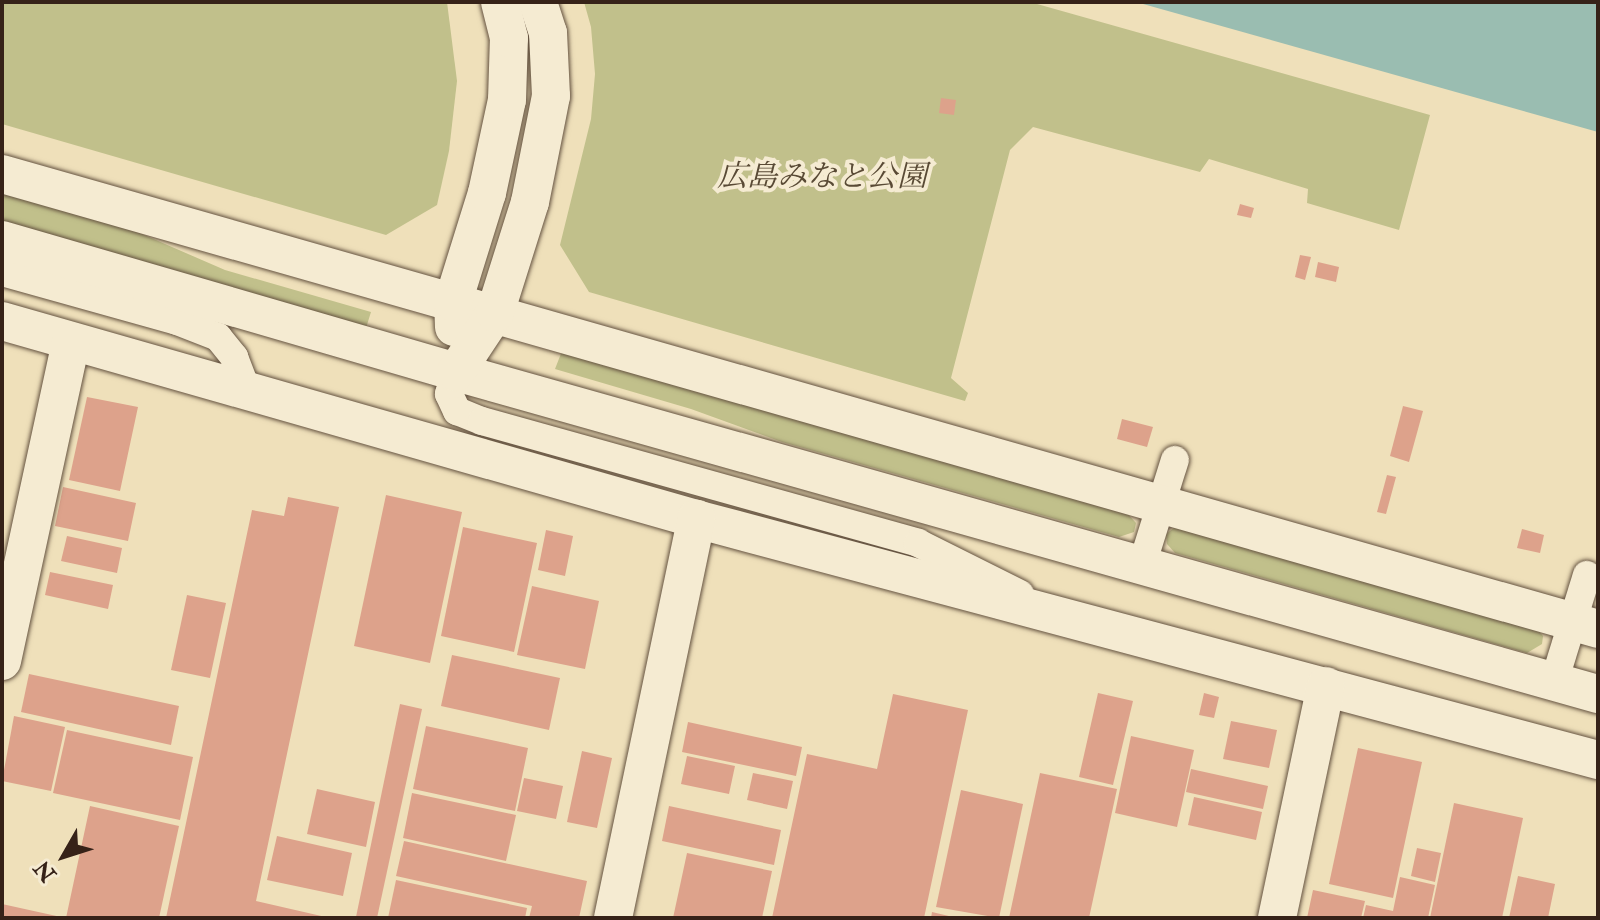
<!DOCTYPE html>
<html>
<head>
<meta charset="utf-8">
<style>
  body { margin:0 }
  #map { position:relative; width:1600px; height:920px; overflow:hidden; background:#efe0ba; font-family:"IM FELL Double Pica","Noto Serif JP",serif }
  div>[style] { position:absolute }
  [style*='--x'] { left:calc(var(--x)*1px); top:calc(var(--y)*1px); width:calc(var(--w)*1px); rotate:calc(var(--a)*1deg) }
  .green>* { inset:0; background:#c1c08b }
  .water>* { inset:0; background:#9abdb1 }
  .building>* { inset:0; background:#dda28b }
  .roads { filter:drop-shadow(0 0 2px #645240) drop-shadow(0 0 2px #645240) }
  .street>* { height:28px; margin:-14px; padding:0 14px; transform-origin:14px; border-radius:14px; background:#f5ebd2 }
  .secondary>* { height:38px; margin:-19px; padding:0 19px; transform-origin:19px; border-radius:19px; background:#f5ebd2 }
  span { translate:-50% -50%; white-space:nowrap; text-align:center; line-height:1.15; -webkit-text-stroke:8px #f5ebd2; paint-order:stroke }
  .park-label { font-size:30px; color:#594a35; font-style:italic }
  .frame { position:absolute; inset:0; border:4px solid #362218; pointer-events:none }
  .north { position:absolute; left:24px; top:816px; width:80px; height:80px; -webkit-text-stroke:6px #f5ebd2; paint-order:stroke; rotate:231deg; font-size:22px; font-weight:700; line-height:32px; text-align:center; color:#362218 }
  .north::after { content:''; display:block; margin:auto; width:28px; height:36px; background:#362218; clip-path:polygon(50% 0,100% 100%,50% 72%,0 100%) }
</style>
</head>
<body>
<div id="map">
  <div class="green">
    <div style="clip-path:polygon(2px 2px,447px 2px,457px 81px,449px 151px,437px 205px,386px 235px,2px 124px)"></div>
    <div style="clip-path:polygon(584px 2px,1030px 2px,1430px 115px,1399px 230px,1307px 203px,1308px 189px,1209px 159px,1200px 172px,1033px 127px,1010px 150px,951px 378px,968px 393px,965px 401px,589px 292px,560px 245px,591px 119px,595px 74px,591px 27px)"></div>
    <div style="clip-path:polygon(2px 191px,119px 224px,225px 270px,371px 312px,366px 328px,2px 222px)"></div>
    <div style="clip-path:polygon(562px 351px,1126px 512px,1136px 523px,1134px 532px,1119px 537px,782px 442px,691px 409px,555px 369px)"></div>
    <div style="clip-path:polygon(1179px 524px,1537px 629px,1543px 636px,1542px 644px,1527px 653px,1175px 553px,1167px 544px,1166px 534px)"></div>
  </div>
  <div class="water">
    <div style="clip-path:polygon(1136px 2px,1598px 2px,1598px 132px)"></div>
  </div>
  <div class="building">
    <div style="clip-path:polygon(941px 98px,956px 100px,954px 115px,939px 113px)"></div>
    <div style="clip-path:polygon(1240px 204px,1254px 208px,1251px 218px,1237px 215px)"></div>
    <div style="clip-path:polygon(1300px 255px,1311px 257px,1305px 280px,1295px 277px)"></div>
    <div style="clip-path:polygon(1318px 262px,1339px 267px,1336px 282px,1315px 277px)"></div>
    <div style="clip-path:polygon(87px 397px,138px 407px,120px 491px,69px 480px)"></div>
    <div style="clip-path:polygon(1403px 406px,1423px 411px,1409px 462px,1390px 456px)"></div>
    <div style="clip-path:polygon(1122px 419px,1153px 427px,1147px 447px,1117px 439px)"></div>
    <div style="clip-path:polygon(1387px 475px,1396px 477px,1386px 514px,1377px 512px)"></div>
    <div style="clip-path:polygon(63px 487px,136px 503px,128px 541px,55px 526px)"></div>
    <div style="clip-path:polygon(386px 495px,462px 512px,430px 663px,354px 646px)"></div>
    <div style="clip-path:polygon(288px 497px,339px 507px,256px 901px,330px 918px,166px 918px,252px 510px,284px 516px)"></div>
    <div style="clip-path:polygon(463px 527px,537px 543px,514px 652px,441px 636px)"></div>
    <div style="clip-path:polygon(1522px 529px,1544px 535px,1540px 553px,1517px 548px)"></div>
    <div style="clip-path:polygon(546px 530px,573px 536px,565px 576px,538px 570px)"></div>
    <div style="clip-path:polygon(67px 536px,122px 548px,117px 573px,61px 561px)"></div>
    <div style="clip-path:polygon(50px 572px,113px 585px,108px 609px,45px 595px)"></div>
    <div style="clip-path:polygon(532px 586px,599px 601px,585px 669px,517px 655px)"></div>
    <div style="clip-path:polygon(187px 595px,226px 603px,210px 678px,171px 670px)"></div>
    <div style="clip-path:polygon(452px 655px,560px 678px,549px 730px,441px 706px)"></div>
    <div style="clip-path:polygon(29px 674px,179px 706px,171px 745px,21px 712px)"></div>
    <div style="clip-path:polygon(1098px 693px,1133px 701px,1113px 785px,1079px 777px)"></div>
    <div style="clip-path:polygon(1204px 693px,1219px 697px,1214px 718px,1199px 715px)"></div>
    <div style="clip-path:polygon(893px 694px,968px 710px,924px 918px,772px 918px,807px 754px,877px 769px)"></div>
    <div style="clip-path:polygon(400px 704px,422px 709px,377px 918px,362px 918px,356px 917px)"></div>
    <div style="clip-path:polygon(14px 716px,65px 727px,51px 791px,2px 781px)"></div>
    <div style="clip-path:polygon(1231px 721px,1277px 730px,1269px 768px,1223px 759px)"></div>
    <div style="clip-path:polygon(688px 722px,802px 747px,796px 776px,682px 752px)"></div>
    <div style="clip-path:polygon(426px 726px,528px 748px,515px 811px,413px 789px)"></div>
    <div style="clip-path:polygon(67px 730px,193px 757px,180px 820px,53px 793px)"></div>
    <div style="clip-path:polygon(1131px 736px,1194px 750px,1177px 827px,1115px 813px)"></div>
    <div style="clip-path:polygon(1358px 748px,1422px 762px,1393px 898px,1329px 884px)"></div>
    <div style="clip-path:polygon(582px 751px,612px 758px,597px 828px,567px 822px)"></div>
    <div style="clip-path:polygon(687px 756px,735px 766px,729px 794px,681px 784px)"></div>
    <div style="clip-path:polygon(1191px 769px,1268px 786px,1263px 809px,1186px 792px)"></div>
    <div style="clip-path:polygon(753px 773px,793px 781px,787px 809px,747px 800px)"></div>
    <div style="clip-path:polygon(1040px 773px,1117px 789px,1089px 918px,1009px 918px)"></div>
    <div style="clip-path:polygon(524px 778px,563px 786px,556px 819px,517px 811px)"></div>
    <div style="clip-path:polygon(317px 789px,375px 802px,366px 847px,307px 834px)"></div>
    <div style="clip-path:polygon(961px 790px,1023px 804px,999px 918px,936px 907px)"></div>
    <div style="clip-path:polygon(412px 793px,516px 815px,506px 861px,403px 838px)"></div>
    <div style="clip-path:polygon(1194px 797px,1262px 812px,1256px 840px,1188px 825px)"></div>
    <div style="clip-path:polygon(1454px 803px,1523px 818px,1502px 918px,1430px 918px)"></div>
    <div style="clip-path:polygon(90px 806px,179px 826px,159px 918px,66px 918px)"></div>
    <div style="clip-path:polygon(669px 806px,781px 830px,774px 865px,662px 841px)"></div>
    <div style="clip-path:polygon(277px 836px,352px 853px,343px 896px,267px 880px)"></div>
    <div style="clip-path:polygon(404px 841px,587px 881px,579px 918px,529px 918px,532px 906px,396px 876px)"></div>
    <div style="clip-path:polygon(1417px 848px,1441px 853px,1435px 882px,1411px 876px)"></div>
    <div style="clip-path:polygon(687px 853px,772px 871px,762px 918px,673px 918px)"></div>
    <div style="clip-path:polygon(1518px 876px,1555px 884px,1548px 918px,1509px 918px)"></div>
    <div style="clip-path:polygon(1400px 877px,1435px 885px,1428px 918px,1363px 918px,1366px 905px,1393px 911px)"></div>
    <div style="clip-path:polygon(396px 880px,527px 908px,525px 918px,388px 918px)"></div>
    <div style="clip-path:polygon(1313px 890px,1365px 901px,1361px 918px,1307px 918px)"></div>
    <div style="clip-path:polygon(2px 904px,61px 917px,61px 918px,2px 918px)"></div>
    <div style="clip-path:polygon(932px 912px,953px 917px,953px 918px,931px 918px)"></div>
  </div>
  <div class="roads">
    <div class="street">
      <div style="--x:2;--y:272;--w:182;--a:15.6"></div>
      <div style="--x:177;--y:321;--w:44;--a:21.3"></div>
      <div style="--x:218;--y:337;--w:26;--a:51"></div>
      <div style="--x:234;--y:357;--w:36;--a:69"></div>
      <div style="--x:456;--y:372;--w:23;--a:108"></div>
      <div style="--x:449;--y:394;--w:19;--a:65"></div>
      <div style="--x:457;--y:411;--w:27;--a:22"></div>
      <div style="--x:482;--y:421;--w:453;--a:15.6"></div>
      <div style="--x:918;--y:543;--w:114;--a:26.6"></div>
      <div style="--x:1142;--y:565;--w:110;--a:-72.6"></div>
      <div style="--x:1554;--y:682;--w:112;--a:-72.9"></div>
    </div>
    <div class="secondary">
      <div style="--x:2;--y:174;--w:1660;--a:15.91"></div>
      <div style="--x:2;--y:240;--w:473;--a:16.2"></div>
      <div style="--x:456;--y:372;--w:1187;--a:15.75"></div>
      <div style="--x:2;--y:321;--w:722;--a:15.92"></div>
      <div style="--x:696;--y:519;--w:934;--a:14.96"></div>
      <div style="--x:454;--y:327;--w:25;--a:-92"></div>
      <div style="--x:453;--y:302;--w:114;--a:-72.7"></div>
      <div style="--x:487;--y:193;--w:95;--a:-77.9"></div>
      <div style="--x:507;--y:100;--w:62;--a:-88.2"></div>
      <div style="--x:509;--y:38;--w:37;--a:-104"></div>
      <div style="--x:456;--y:372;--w:71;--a:-56.5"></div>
      <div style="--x:495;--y:313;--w:116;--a:-72.5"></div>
      <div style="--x:530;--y:202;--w:108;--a:-78.8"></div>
      <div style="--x:551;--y:96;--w:63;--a:-92.7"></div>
      <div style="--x:548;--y:33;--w:33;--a:-108"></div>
      <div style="--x:2;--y:661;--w:326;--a:-77.8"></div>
      <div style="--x:613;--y:918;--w:408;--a:-78.2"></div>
      <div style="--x:1277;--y:918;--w:237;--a:-78.1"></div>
    </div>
  </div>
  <div class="park-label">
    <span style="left:822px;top:177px">広島みなと公園</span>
  </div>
  <div class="frame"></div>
  <div class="north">N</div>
</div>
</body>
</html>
